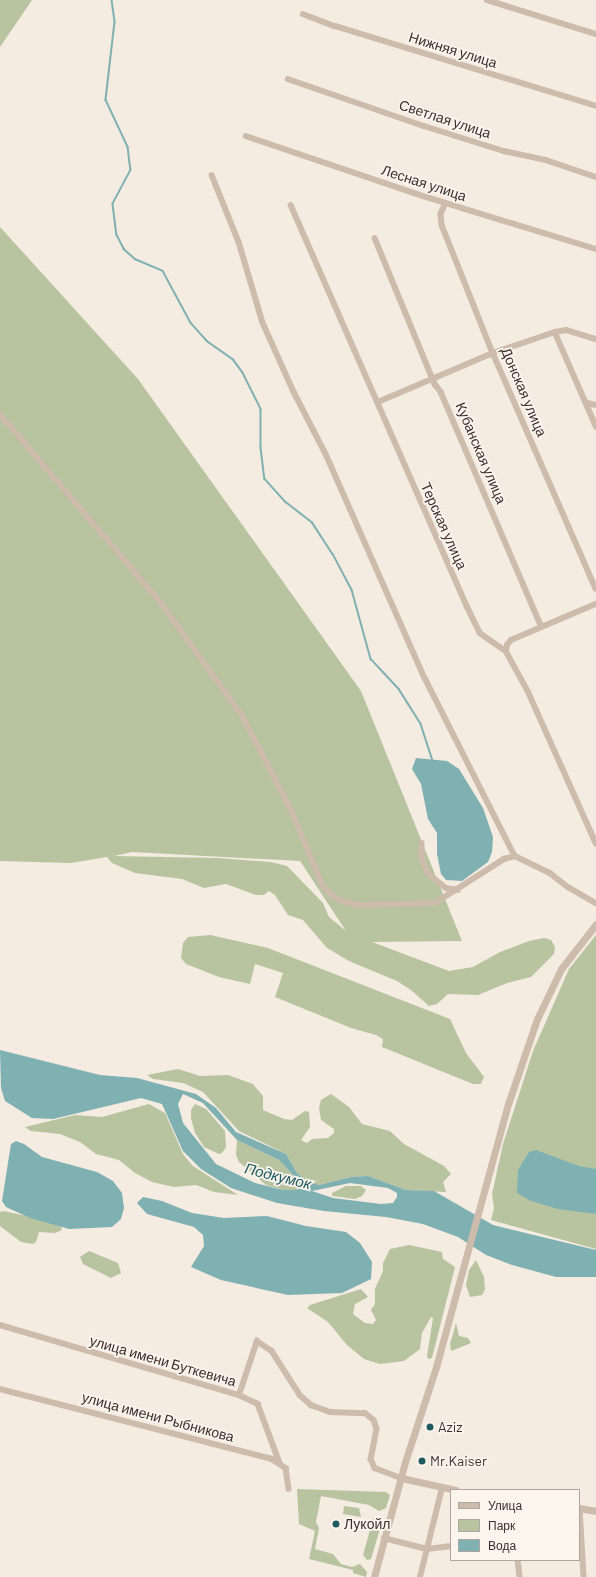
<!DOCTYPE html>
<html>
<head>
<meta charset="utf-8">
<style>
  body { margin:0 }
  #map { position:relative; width:596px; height:1577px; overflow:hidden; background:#f4ebe1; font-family:Barlow,sans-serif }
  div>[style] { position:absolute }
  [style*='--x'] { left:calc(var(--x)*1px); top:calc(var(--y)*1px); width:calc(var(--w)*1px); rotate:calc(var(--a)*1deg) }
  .green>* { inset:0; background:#b8c4a0 }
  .water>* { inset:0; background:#7fb0b2 }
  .stream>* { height:1.5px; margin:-0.75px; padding:0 0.75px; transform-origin:0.75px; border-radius:0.75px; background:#7fb0b2 }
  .minor>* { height:5.5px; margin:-2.75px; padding:0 2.75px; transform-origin:2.75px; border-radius:2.75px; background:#cdbbac }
  .tertiary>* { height:7px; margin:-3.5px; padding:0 3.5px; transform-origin:3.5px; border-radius:3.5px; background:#cdbbac }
  .dots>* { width:11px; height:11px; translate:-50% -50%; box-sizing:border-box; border:2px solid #fbf5ee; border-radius:50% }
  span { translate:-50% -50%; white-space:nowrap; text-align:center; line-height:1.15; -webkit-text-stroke:3.5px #fbf5ee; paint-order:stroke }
  .street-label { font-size:14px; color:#3b302b }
  .poi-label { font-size:14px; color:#3b302b }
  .left { translate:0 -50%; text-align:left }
  .water-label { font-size:15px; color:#1f5a5e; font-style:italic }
  .legend { position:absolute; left:450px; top:1489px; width:130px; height:72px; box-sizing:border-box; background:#fbf5ee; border:1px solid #aea6a0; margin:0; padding:5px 7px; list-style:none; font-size:12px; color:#3b302b }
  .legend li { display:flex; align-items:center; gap:8px; height:20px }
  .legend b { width:20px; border:1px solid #aea6a0 }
</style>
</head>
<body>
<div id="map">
  <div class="green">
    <div style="clip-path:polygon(0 0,32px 0,0 47px)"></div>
    <div style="clip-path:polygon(evenodd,0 227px,138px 379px,361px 691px,462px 941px,372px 942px,449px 971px,473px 967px,500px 952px,529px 941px,544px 938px,551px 940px,555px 947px,554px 954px,531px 977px,507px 983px,478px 995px,448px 994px,437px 1004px,429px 1006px,411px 990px,397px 981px,349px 961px,327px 948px,303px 920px,288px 915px,275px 895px,269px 891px,264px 895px,256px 895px,226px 884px,204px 888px,182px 879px,135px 873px,112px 863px,107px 857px,71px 863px,0 861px,0 227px,132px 852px,300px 861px,346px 931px,329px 917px,323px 903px,287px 866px,271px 862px,217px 858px,114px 856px,132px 852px)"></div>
    <div style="clip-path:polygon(210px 935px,268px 948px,450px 1019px,466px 1053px,484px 1077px,481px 1084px,473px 1084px,382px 1047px,383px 1039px,376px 1035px,351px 1028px,275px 997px,283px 973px,255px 964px,250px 984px,219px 977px,186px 964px,181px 958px,183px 943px,188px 937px)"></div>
    <div style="clip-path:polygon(596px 935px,596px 1249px,491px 1220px,494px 1208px,492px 1194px,503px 1144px,533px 1051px,569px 969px)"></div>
    <div style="clip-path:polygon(178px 1069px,200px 1076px,228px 1075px,253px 1084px,263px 1096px,263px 1110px,284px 1119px,292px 1120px,305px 1111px,309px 1112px,310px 1127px,301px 1140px,307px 1143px,312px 1139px,328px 1138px,334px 1133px,334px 1129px,321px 1120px,319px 1108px,321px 1100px,331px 1094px,349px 1107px,362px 1124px,390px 1131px,404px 1144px,444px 1166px,451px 1174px,443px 1182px,446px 1192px,406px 1190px,368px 1176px,351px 1177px,319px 1185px,307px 1181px,297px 1173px,286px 1154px,239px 1131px,203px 1092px,183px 1083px,153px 1079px,147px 1075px)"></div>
    <div style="clip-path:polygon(149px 1104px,165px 1113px,183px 1154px,193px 1166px,238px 1195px,214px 1192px,196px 1185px,174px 1187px,152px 1182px,135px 1173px,119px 1160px,96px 1154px,80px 1142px,60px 1134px,31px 1131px,25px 1127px,75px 1115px,102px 1117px)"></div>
    <div style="clip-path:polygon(195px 1104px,206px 1109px,225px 1131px,226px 1147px,222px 1153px,219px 1154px,204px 1147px,195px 1133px,191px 1118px,191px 1110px)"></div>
    <div style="clip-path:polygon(237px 1140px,279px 1160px,297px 1179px,299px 1190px,283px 1190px,266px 1185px,239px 1162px,236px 1155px)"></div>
    <div style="clip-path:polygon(346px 1186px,361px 1186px,366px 1190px,362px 1196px,355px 1199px,332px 1196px,332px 1193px)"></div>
    <div style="clip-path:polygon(3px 1211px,37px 1218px,61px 1227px,62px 1230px,55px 1233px,39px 1232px,36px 1242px,33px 1244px,21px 1242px,0 1226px,0 1212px)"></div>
    <div style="clip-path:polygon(409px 1245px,442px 1252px,443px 1259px,455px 1267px,432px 1358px,428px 1359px,427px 1356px,433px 1318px,431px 1317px,422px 1333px,420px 1349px,404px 1361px,380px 1364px,364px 1359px,347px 1345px,328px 1322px,307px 1308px,310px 1305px,361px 1289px,368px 1297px,355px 1304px,353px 1314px,365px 1323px,373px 1324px,376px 1320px,371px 1310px,375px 1304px,375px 1289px,383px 1271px,383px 1263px,390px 1249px)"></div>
    <div style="clip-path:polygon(89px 1251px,118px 1263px,121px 1273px,111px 1278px,83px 1264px,80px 1257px)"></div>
    <div style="clip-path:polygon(476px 1260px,484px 1277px,485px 1289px,482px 1295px,470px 1297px,466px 1285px,469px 1270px)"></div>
    <div style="clip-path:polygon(456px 1323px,459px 1336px,468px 1338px,471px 1343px,451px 1351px,450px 1344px)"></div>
    <div style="clip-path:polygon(297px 1489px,386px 1492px,390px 1495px,386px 1508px,379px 1511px,369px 1505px,321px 1496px,316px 1522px,319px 1528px,315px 1549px,333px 1554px,341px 1564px,352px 1567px,360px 1564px,367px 1572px,366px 1577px,353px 1573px,353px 1570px,309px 1559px,315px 1531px,299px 1524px)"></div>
    <div style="clip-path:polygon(344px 1506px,359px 1508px,361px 1517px,343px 1514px)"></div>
    <div style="clip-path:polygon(377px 1517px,382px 1522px,371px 1559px,367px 1560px,363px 1555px,373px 1519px)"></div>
  </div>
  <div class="water">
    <div style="clip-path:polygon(416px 758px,447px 761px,459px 769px,483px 808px,493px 837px,492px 852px,488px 862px,462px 881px,446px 880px,441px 874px,437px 854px,437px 833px,428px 819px,421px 784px,412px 769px)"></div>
    <div style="clip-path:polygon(evenodd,0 1050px,100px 1075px,137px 1078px,196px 1094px,216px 1108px,236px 1132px,286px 1154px,297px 1173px,307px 1181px,319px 1185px,351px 1177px,368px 1176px,406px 1190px,434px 1191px,493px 1225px,596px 1250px,596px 1277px,556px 1277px,512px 1265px,486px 1255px,458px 1237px,423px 1224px,386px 1217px,324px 1211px,277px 1203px,231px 1188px,201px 1169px,183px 1151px,162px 1104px,141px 1098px,53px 1119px,32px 1118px,5px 1101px,1px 1088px,0 1050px,183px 1094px,203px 1103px,237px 1140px,279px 1160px,297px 1179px,299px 1190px,283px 1190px,255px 1183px,216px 1164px,183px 1123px,178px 1104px,183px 1094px,0 1050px,350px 1183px,388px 1188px,397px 1193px,397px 1197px,393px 1203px,381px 1204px,333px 1198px,312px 1191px,350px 1183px)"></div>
    <div style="clip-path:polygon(16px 1141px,24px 1144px,42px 1157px,97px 1172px,113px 1181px,122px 1193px,124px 1208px,121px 1219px,112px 1227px,69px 1229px,30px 1218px,6px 1207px,2px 1201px,10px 1150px,11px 1144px)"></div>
    <div style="clip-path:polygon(536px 1150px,579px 1166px,596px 1169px,596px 1214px,558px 1209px,531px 1201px,517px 1193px,518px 1170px,529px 1152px)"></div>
    <div style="clip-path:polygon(143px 1197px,162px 1201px,192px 1213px,224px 1218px,267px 1216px,306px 1226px,346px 1232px,360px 1243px,372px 1262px,371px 1279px,342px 1293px,288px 1295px,221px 1280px,191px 1267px,204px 1246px,203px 1235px,194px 1227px,147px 1214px,137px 1203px)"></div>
  </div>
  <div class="stream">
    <div style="--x:112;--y:0;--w:22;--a:82"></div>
    <div style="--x:115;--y:22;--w:79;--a:96.6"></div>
    <div style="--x:106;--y:100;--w:52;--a:64.9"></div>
    <div style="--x:128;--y:147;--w:23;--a:83"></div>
    <div style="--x:131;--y:170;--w:38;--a:118"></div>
    <div style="--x:113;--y:204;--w:31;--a:83"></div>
    <div style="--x:117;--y:235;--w:16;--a:63"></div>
    <div style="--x:124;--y:249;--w:15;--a:42"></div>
    <div style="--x:135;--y:259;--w:30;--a:23"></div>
    <div style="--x:163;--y:271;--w:59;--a:61.7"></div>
    <div style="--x:191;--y:323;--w:24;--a:48"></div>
    <div style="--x:207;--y:341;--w:32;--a:35"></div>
    <div style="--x:233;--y:359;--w:17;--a:54"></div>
    <div style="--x:243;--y:373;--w:40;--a:63.4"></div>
    <div style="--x:261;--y:409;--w:39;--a:90"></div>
    <div style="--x:261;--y:448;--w:31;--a:83"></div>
    <div style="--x:265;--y:479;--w:31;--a:48"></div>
    <div style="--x:286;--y:502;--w:33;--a:38"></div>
    <div style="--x:312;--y:522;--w:38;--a:57"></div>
    <div style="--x:333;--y:554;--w:41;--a:62.2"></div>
    <div style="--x:352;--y:590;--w:72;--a:74.6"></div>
    <div style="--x:371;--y:659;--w:41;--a:47"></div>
    <div style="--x:399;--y:689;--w:41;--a:57.8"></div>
    <div style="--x:421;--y:724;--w:38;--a:72"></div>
  </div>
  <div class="minor">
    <div style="--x:487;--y:0;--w:114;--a:17.3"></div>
    <div style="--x:303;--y:14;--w:34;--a:21"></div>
    <div style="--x:335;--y:26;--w:273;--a:17"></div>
    <div style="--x:288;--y:79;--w:144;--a:19.1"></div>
    <div style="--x:424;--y:126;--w:84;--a:17.4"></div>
    <div style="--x:504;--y:151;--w:43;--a:12.1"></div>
    <div style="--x:546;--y:160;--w:53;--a:18.8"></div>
    <div style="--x:246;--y:136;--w:190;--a:18.7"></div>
    <div style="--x:426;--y:197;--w:178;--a:17"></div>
    <div style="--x:212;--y:175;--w:72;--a:68.1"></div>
    <div style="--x:239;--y:242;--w:84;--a:73.5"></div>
    <div style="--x:263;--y:323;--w:76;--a:65.8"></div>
    <div style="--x:294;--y:392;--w:70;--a:62.7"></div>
    <div style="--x:326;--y:454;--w:245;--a:66.2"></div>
    <div style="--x:425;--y:678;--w:199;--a:63.2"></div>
    <div style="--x:515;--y:856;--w:39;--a:26"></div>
    <div style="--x:550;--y:873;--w:23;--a:38"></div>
    <div style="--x:568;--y:887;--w:32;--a:30"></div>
    <div style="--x:446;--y:203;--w:12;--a:114"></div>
    <div style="--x:441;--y:214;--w:11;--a:85"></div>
    <div style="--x:442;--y:225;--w:138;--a:68.3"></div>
    <div style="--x:493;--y:353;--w:257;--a:66.4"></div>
    <div style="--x:291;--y:205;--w:438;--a:66.3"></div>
    <div style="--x:467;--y:606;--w:30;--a:64"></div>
    <div style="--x:480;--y:633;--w:32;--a:35"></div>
    <div style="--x:506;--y:651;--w:46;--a:61.2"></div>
    <div style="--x:528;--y:691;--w:167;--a:65.9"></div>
    <div style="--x:375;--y:238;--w:158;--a:67.7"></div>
    <div style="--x:435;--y:384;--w:10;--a:53"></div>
    <div style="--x:441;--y:392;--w:254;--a:66.8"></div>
    <div style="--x:555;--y:332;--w:103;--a:66.4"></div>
    <div style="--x:378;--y:402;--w:125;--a:-23.1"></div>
    <div style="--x:493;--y:353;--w:65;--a:-18.7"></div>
    <div style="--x:555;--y:332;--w:11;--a:-10"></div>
    <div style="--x:566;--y:330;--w:31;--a:17"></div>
    <div style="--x:588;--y:403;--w:8;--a:14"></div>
    <div style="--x:0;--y:414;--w:250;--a:49.5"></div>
    <div style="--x:162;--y:604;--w:137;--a:54.2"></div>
    <div style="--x:242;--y:715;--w:106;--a:62.5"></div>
    <div style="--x:291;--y:809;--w:83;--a:67.4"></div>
    <div style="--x:323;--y:886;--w:16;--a:43"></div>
    <div style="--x:335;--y:897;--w:11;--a:27"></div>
    <div style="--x:345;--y:902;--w:14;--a:12"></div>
    <div style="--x:359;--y:905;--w:76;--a:-1.5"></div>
    <div style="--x:435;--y:903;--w:82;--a:-32.5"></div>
    <div style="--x:504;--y:859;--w:11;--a:-15"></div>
    <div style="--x:506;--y:651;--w:6;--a:-81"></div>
    <div style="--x:507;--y:645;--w:6;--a:-51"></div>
    <div style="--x:511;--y:640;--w:92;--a:-23"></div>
    <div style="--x:422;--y:843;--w:15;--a:90"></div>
    <div style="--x:422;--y:858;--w:16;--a:68"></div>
    <div style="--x:428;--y:873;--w:23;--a:40"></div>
    <div style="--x:446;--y:888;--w:12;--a:9"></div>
    <div style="--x:0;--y:1325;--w:249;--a:16.3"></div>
    <div style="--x:239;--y:1395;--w:21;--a:25"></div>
    <div style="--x:258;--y:1404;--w:63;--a:69.6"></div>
    <div style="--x:0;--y:1389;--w:281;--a:14.4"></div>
    <div style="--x:272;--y:1459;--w:17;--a:33"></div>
    <div style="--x:286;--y:1468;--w:21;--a:82"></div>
    <div style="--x:239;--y:1395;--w:57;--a:-71.6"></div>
    <div style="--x:257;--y:1341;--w:18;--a:34"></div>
    <div style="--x:272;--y:1351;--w:52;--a:57.5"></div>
    <div style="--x:300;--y:1395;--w:15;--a:42"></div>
    <div style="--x:311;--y:1405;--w:20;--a:20"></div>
    <div style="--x:330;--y:1412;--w:35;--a:2"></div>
    <div style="--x:365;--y:1413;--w:11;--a:38"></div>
    <div style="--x:374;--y:1420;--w:9;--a:72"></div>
    <div style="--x:377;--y:1429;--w:31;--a:101"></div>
    <div style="--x:371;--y:1459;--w:10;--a:66"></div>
    <div style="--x:375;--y:1468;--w:28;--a:21"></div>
    <div style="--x:580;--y:1509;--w:68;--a:86.6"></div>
    <div style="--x:384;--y:1538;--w:44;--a:14.3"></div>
    <div style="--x:427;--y:1549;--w:24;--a:-7"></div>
    <div style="--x:518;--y:1560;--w:17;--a:83"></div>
    <div style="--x:420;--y:1577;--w:92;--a:-76.1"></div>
  </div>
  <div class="tertiary">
    <div style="--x:401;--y:1478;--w:56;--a:12.3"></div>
    <div style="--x:579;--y:1508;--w:17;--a:10"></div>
    <div style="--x:374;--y:1577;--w:119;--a:-74.9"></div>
    <div style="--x:405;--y:1462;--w:100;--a:-71.9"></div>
    <div style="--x:436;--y:1367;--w:273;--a:-74.7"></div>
    <div style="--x:508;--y:1104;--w:90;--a:-71.2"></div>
    <div style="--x:537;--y:1019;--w:55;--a:-64.4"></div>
    <div style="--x:561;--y:969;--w:57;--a:-52.1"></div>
  </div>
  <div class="dots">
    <div style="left:430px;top:1427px;background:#1f5a5e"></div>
    <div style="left:422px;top:1461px;background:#1f5a5e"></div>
    <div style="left:336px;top:1524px;background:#1f5a5e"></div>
  </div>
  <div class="street-label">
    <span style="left:453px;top:50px;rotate:17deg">Нижняя улица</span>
    <span style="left:445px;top:119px;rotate:18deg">Светлая улица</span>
    <span style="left:424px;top:183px;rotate:18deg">Лесная улица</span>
    <span style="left:524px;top:392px;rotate:67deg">Донская улица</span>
    <span style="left:481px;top:453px;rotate:67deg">Кубанская улица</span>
    <span style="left:444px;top:526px;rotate:66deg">Терская улица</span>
    <span style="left:163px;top:1361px;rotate:16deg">улица имени Буткевича</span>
    <span style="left:158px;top:1417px;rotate:15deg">улица имени Рыбникова</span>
  </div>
  <div class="poi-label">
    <span class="left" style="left:438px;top:1427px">Aziz</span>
    <span class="left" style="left:430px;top:1461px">Mr.Kaiser</span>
    <span class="left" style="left:344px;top:1524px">Лукойл</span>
  </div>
  <div class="water-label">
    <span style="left:278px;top:1176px;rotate:14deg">Подкумок</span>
  </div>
  <ul class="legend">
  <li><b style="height:5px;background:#cdbbac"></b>Улица</li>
  <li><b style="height:11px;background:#b8c4a0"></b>Парк</li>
  <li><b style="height:11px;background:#7fb0b2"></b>Вода</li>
  </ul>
</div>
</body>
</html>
